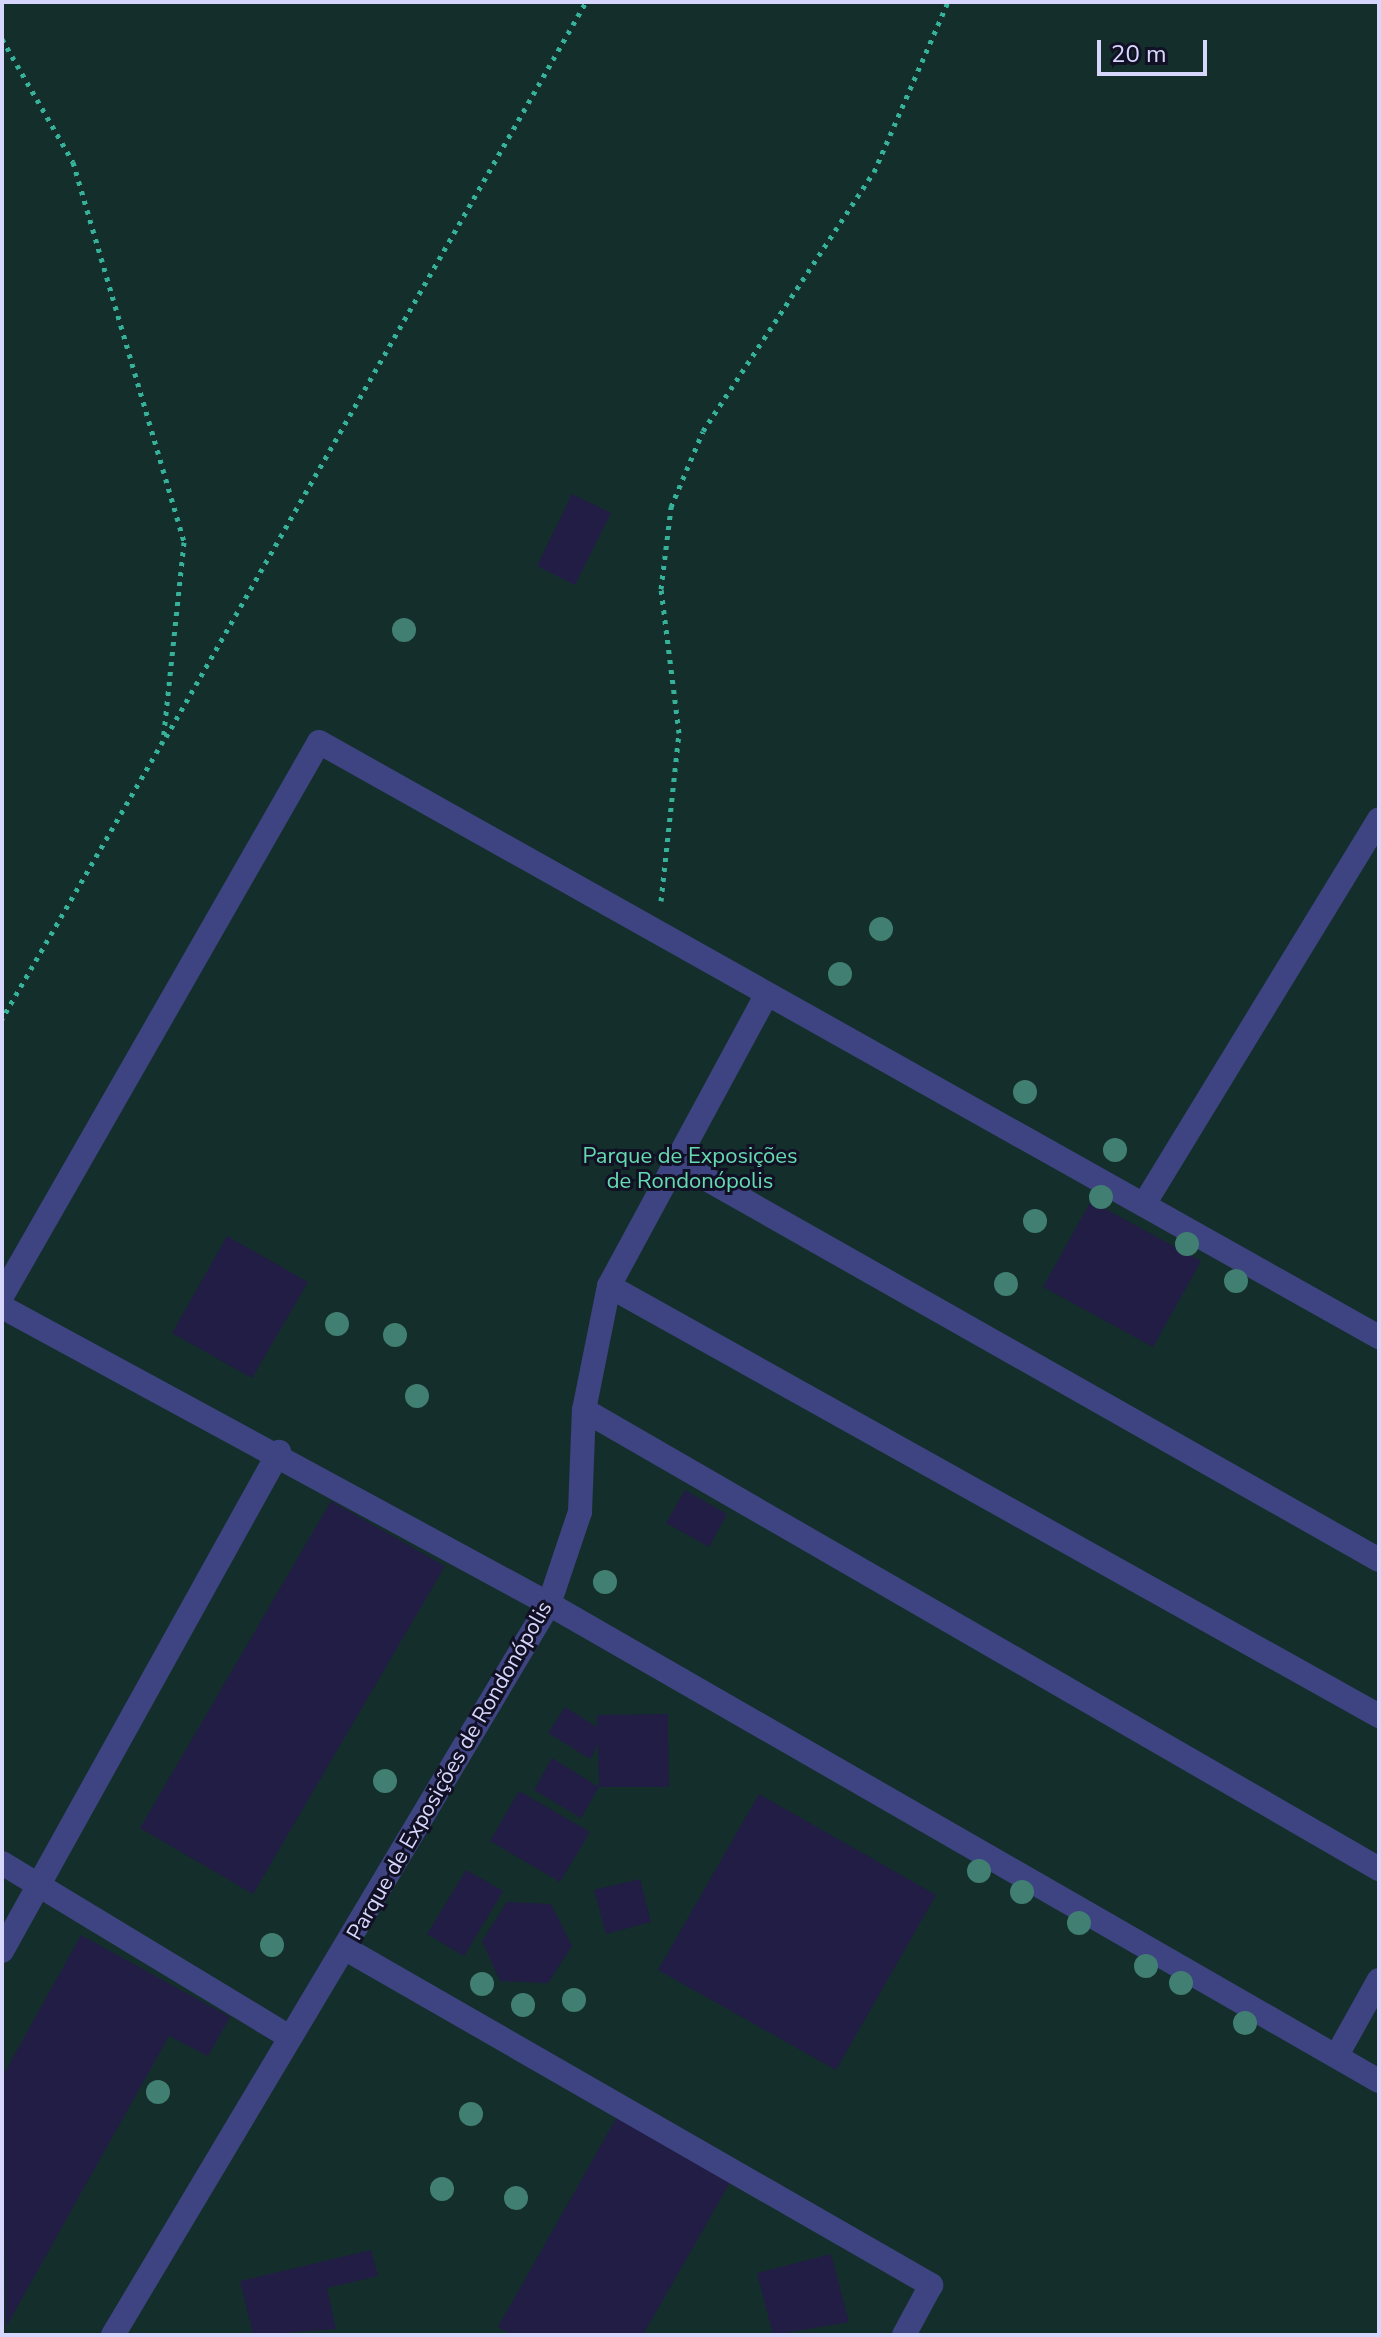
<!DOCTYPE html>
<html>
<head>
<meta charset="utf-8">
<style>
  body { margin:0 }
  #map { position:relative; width:1381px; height:2337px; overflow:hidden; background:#111025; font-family:"Nunito Sans",sans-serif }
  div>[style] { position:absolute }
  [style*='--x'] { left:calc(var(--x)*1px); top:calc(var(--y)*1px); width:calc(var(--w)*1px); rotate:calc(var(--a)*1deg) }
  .green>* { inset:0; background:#142f2b }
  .building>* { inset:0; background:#211d45 }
  .path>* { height:5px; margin-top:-2.5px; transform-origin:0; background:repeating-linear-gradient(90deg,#36b29b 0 4px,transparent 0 10px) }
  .minor>* { height:24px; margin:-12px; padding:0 12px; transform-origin:12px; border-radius:12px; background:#3e4482 }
  .trees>* { width:24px; height:24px; margin:-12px; border-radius:50%; background:#407f71 }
  span { translate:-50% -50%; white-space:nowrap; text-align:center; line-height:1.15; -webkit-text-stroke:6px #111025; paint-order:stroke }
  .park-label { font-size:22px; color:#66daaf }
  .street-label { font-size:22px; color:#d7d7fd }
  .frame { position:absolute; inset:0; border:4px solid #d7d7fd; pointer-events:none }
  .scale { position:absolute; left:1097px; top:40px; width:110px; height:36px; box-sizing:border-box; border:4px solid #d7d7fd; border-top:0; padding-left:10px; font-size:24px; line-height:28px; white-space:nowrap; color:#d7d7fd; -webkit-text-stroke:6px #111025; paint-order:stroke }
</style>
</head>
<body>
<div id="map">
  <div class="green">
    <div style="clip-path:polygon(2px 2px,1379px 2px,1379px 2335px,2px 2335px)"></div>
  </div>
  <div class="building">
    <div style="clip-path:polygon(572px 494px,611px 513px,575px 585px,537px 566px)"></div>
    <div style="clip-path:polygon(1091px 1201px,1201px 1261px,1153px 1347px,1043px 1287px)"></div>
    <div style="clip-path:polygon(227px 1236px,308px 1282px,252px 1378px,172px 1333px)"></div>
    <div style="clip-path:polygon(685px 1490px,727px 1514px,709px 1547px,666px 1523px)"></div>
    <div style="clip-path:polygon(331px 1501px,445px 1566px,253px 1894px,140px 1828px)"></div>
    <div style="clip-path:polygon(565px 1707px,597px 1727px,597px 1715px,668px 1714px,669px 1787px,599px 1787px,581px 1818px,534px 1790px,552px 1758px,599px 1787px,598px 1745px,590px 1759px,548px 1733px)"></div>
    <div style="clip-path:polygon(519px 1791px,590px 1832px,560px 1882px,490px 1841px)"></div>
    <div style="clip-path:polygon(759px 1794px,936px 1895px,836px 2070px,658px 1970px)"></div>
    <div style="clip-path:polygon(466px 1870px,503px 1891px,464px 1956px,427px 1934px)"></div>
    <div style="clip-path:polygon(640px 1879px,651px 1922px,606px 1934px,594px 1890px)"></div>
    <div style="clip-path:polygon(507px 1902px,551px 1904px,572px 1946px,548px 1983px,500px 1981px,482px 1941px)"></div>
    <div style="clip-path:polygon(81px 1935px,230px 2017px,208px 2056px,169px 2036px,6px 2327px,2px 2077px)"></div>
    <div style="clip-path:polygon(618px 2115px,732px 2179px,643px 2335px,513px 2335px,498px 2327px)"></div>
    <div style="clip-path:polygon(371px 2250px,378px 2276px,327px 2288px,336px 2329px,253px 2335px,240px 2281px)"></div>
    <div style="clip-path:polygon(831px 2254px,849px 2322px,773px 2335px,757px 2273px)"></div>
  </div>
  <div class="path">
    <div style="--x:2;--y:39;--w:142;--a:60"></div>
    <div style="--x:73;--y:162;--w:396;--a:73.7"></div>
    <div style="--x:184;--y:542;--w:200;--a:96"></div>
    <div style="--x:163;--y:741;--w:321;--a:120.1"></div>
    <div style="--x:166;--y:737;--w:847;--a:-60.26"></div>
    <div style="--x:661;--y:901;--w:169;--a:-83.9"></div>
    <div style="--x:679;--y:733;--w:145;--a:-97.1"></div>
    <div style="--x:661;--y:589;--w:83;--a:-83"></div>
    <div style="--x:671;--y:507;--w:82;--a:-67.2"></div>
    <div style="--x:703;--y:431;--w:310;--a:-56.6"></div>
    <div style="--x:874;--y:172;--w:185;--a:-66.5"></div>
  </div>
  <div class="minor">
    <div style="--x:680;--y:1164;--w:803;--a:29.53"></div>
    <div style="--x:1146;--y:1201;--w:447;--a:-58.6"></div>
    <div style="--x:609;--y:1286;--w:882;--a:29.18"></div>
    <div style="--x:2;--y:1296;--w:638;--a:-60.22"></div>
    <div style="--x:319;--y:742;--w:1216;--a:29.31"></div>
    <div style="--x:2;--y:1307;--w:622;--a:28.5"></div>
    <div style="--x:549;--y:1604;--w:957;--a:29.89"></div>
    <div style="--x:584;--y:1410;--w:918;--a:30"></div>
    <div style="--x:2;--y:1863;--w:334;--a:31.2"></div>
    <div style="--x:346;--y:1949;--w:675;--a:29.87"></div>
    <div style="--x:931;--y:2285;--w:57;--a:118.4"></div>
    <div style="--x:2;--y:1951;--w:571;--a:-60.96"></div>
    <div style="--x:1337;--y:2055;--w:86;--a:-60.8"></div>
    <div style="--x:113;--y:2335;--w:851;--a:-59.19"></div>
    <div style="--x:549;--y:1604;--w:97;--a:-71.4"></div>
    <div style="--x:580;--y:1512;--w:102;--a:-87.8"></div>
    <div style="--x:584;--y:1410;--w:126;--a:-78.6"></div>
    <div style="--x:609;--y:1286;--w:328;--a:-61.6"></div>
  </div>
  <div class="trees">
    <div style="left:404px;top:630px"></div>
    <div style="left:881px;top:929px"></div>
    <div style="left:840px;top:974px"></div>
    <div style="left:1025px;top:1092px"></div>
    <div style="left:1115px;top:1150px"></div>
    <div style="left:1101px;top:1197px"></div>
    <div style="left:1035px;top:1221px"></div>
    <div style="left:1187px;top:1244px"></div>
    <div style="left:1236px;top:1281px"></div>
    <div style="left:1006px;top:1284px"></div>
    <div style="left:337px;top:1324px"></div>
    <div style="left:395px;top:1335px"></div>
    <div style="left:417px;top:1396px"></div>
    <div style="left:605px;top:1582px"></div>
    <div style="left:385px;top:1781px"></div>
    <div style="left:979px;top:1871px"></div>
    <div style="left:1022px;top:1892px"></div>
    <div style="left:1079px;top:1923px"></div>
    <div style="left:272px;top:1945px"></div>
    <div style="left:1146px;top:1966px"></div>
    <div style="left:1181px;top:1983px"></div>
    <div style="left:482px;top:1984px"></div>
    <div style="left:574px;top:2000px"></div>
    <div style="left:523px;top:2005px"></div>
    <div style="left:1245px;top:2023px"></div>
    <div style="left:158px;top:2092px"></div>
    <div style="left:471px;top:2114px"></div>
    <div style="left:442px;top:2189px"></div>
    <div style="left:516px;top:2198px"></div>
  </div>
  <div class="park-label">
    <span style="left:690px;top:1169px">Parque de Exposições<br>de Rondonópolis</span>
  </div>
  <div class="street-label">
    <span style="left:450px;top:1771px;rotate:-60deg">Parque de Exposições de Rondonópolis</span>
  </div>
  <div class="frame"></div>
  <div class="scale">20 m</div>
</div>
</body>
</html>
